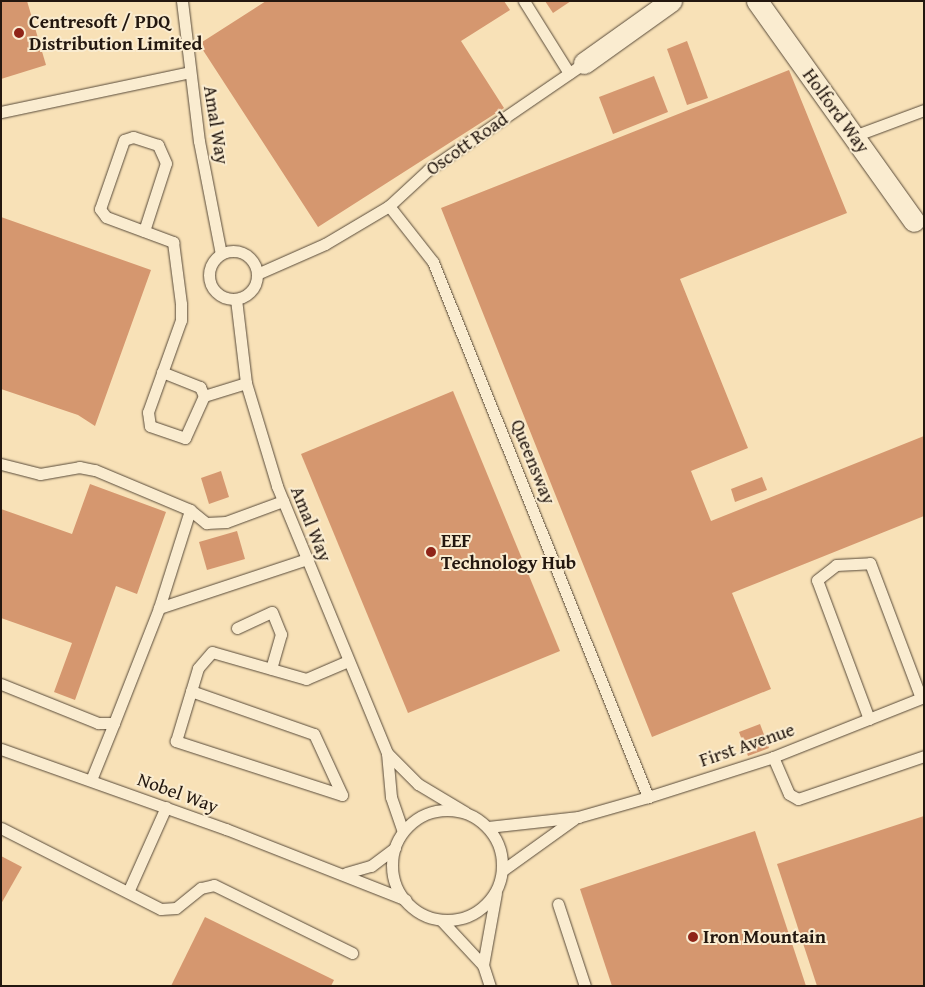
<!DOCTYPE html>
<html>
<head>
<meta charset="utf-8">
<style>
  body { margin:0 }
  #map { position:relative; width:925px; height:987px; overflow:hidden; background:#f8e1b7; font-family:"Gentium Book Plus",serif }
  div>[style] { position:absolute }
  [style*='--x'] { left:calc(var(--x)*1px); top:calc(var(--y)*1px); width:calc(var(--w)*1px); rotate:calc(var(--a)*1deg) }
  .building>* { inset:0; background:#d5976f }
  .roads { filter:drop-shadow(0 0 1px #584a39) drop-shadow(0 0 1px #584a39) }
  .service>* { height:11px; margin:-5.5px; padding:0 5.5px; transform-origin:5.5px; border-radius:5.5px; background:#faecd0 }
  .service>.ring { margin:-5.5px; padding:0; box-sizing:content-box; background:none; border:11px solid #faecd0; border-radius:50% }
  .minor>* { height:21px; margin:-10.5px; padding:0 10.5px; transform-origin:10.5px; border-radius:10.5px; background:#faecd0 }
  .dots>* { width:14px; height:14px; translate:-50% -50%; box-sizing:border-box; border:2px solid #faecd0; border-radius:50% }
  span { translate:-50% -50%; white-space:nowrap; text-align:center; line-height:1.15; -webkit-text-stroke:4px #faecd0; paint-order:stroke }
  .poi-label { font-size:19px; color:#23170f; font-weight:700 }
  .left { translate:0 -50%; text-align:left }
  .street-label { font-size:19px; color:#23170f }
  .frame { position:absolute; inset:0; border:2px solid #23170f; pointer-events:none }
</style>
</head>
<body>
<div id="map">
  <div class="building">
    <div style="clip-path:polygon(1px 1px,27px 1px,46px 65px,1px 79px)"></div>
    <div style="clip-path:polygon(266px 1px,504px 1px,510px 10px,461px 41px,504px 108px,318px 227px,199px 44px)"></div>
    <div style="clip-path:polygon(545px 1px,571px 1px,553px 13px)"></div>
    <div style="clip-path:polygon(687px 41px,708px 98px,687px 105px,667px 49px)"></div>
    <div style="clip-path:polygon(789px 70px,847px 213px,680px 279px,748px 448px,691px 471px,711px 521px,924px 436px,924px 516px,732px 593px,771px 689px,652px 737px,441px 208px)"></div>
    <div style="clip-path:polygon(654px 76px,668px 112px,613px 134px,599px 97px)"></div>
    <div style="clip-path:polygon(1px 217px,151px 270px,95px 426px,78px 415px,1px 389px)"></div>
    <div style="clip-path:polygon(453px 391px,560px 651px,408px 713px,301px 454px)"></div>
    <div style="clip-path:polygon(221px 471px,229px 497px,209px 504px,201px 478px)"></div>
    <div style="clip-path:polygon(762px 477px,767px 490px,735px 502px,731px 489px)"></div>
    <div style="clip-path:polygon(90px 484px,166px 512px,137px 594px,116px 586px,75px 700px,54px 692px,72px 643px,1px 618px,1px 509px,72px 534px)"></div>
    <div style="clip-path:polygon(237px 531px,245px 559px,207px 570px,199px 542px)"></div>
    <div style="clip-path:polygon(760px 724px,769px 748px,748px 756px,739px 732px)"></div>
    <div style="clip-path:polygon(924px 816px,924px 986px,817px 986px,777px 864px)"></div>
    <div style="clip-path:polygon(755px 831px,806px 986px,612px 986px,580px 889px)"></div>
    <div style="clip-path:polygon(1px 856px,22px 867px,1px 904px)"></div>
    <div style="clip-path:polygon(205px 917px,334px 980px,331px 986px,171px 986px)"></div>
  </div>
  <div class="roads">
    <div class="service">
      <div style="--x:182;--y:1;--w:141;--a:83.1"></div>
      <div style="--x:199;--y:141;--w:115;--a:79"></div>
      <div style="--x:524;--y:1;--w:85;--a:58"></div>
      <div style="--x:1;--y:112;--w:193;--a:-11.9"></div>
      <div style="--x:854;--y:136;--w:75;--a:-20.4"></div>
      <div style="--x:389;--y:206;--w:71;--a:51.8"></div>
      <div style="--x:433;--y:262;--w:577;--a:68.11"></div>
      <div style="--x:144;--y:231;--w:71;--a:-72.1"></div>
      <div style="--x:166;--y:163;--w:20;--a:-114"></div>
      <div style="--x:158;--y:145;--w:26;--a:-162"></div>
      <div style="--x:133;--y:137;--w:9;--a:162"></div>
      <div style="--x:124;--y:140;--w:73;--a:109.2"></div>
      <div style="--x:100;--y:209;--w:10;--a:53"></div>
      <div style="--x:106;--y:217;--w:72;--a:20.5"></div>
      <div style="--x:173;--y:242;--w:63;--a:82.6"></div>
      <div style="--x:181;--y:304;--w:16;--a:90"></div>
      <div style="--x:181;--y:320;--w:98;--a:109.7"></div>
      <div style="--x:148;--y:412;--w:14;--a:82"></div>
      <div style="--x:150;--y:426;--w:37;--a:19"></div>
      <div style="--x:185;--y:438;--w:46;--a:-65.7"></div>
      <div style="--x:204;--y:396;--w:44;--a:-17.2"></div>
      <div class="ring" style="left:209px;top:251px;width:37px;height:37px"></div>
      <div style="--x:257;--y:274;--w:74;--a:-23.8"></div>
      <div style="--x:325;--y:244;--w:74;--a:-30.7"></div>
      <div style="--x:389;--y:206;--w:53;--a:-42.7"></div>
      <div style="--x:428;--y:170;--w:189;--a:-34.4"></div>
      <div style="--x:236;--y:299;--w:85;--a:83.2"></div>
      <div style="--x:246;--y:383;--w:108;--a:73.2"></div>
      <div style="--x:277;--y:486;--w:289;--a:67.6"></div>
      <div style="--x:387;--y:753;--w:44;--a:84.8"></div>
      <div style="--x:391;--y:797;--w:36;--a:71"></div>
      <div style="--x:162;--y:372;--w:41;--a:21.5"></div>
      <div style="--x:200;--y:387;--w:10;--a:66"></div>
      <div style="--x:1;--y:464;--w:40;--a:14.4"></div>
      <div style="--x:40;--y:474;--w:40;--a:-10"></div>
      <div style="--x:79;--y:467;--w:16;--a:11"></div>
      <div style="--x:95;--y:470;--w:103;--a:22.8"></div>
      <div style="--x:190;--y:510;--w:21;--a:39"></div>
      <div style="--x:206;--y:523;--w:20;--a:-3"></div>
      <div style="--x:226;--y:522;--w:61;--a:-20.2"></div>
      <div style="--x:159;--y:608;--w:103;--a:-72.4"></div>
      <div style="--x:237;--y:628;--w:38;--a:-25"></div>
      <div style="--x:272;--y:612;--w:24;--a:68"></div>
      <div style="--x:281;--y:634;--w:36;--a:106"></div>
      <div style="--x:1;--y:684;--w:105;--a:21.9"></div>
      <div style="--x:98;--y:723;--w:16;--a:0"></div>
      <div style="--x:114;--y:723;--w:123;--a:-68.6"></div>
      <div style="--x:159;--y:608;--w:156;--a:-18.3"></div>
      <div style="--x:191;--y:691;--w:130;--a:19.3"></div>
      <div style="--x:314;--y:734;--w:67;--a:65.3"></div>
      <div style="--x:342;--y:795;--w:175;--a:-162"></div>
      <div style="--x:176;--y:741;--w:76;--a:-73.2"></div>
      <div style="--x:198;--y:668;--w:21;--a:-49"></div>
      <div style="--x:212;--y:652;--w:98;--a:16"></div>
      <div style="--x:306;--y:679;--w:46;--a:-23.2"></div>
      <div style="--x:869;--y:719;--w:148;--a:-110.5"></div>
      <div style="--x:817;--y:580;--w:24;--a:-38"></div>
      <div style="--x:836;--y:565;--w:34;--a:-3"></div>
      <div style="--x:870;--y:563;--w:144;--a:69.3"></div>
      <div style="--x:1;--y:749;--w:239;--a:19.6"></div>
      <div style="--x:226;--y:829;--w:193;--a:21.5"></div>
      <div style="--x:387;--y:753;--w:44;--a:45"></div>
      <div style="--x:418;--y:784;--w:55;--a:30.8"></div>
      <div style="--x:773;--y:757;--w:40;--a:66.6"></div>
      <div style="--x:789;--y:794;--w:10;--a:29"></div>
      <div style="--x:798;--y:799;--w:133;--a:-18.8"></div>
      <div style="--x:91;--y:780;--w:61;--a:-68"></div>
      <div class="ring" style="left:392px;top:810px;width:99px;height:99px"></div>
      <div style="--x:488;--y:827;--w:91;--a:-6.3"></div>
      <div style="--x:578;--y:817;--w:73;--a:-15.9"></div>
      <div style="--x:648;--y:797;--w:131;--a:-17.7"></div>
      <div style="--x:773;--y:757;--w:162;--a:-21.7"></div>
      <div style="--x:1;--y:828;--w:179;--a:26.9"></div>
      <div style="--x:161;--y:909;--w:15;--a:-4"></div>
      <div style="--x:176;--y:908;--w:32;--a:-39"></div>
      <div style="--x:201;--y:888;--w:13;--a:-13"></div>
      <div style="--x:214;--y:885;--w:154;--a:26.2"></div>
      <div style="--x:503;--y:870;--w:87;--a:-35.7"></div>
      <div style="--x:346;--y:873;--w:26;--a:-16"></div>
      <div style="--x:371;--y:866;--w:30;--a:-37"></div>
      <div style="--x:128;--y:892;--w:93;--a:-65.9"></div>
      <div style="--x:558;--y:904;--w:86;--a:71.8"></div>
      <div style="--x:442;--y:921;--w:60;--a:47"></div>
      <div style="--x:483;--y:965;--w:22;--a:72"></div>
      <div style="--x:483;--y:965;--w:73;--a:-79.8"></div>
    </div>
    <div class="minor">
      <div style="--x:757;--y:1;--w:270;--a:54.5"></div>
      <div style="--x:584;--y:63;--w:107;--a:-35.5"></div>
    </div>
  </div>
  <div class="dots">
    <div style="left:19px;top:33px;background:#8f2418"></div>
    <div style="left:431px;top:552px;background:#8f2418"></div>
    <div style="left:693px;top:937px;background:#8f2418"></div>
  </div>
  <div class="poi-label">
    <span class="left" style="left:29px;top:33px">Centresoft / PDQ<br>Distribution Limited</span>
    <span class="left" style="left:441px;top:552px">EEF<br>Technology Hub</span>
    <span class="left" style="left:703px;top:937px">Iron Mountain</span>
  </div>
  <div class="street-label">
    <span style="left:836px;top:111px;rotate:54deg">Holford Way</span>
    <span style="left:216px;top:125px;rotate:81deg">Amal Way</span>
    <span style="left:467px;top:144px;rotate:-35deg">Oscott Road</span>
    <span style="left:533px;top:462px;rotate:68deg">Queensway</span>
    <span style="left:311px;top:524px;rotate:68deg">Amal Way</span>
    <span style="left:747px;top:745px;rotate:-19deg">First Avenue</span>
    <span style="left:178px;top:793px;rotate:20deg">Nobel Way</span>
  </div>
  <div class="frame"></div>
</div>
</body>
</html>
